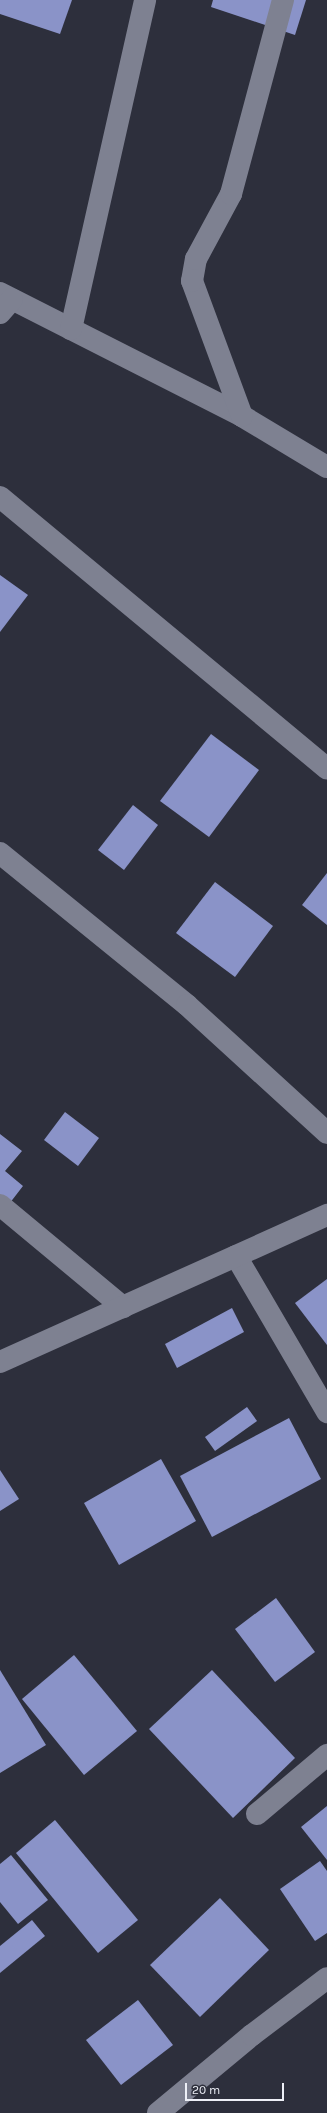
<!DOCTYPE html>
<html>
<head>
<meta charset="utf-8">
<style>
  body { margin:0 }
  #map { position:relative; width:327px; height:2113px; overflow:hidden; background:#2d2f3c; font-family:Karla,sans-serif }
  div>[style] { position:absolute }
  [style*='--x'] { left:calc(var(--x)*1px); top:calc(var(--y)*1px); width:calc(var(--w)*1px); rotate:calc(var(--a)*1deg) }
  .building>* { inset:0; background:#8a93c8 }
  .minor>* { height:22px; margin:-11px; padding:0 11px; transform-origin:11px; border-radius:11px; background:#7e8191 }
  span { translate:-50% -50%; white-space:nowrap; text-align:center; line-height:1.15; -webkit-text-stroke:4px #2d2f3c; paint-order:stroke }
  .scale { position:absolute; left:185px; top:2083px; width:99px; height:18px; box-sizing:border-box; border:2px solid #edeff7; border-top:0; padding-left:5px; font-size:12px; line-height:14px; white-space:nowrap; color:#edeff7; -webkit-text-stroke:3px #2d2f3c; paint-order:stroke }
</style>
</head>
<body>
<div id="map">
  <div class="building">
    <div style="clip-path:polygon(0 0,72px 0,60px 34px,0 14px)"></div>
    <div style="clip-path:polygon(213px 0,306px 0,295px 35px,211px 7px)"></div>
    <div style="clip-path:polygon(0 575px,28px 595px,0 632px)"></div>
    <div style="clip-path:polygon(211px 734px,259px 770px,209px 837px,160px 801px)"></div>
    <div style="clip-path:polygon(133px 805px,158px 825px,124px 870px,98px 850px)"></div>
    <div style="clip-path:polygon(327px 873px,327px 925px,302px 905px)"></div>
    <div style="clip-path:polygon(215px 882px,273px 926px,235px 977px,176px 933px)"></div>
    <div style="clip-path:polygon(65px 1112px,99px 1138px,78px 1166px,44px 1140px)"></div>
    <div style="clip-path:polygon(0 1134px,22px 1151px,5px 1171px,23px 1186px,6px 1208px,0 1203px)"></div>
    <div style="clip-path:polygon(327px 1279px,327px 1345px,295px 1303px)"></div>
    <div style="clip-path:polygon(232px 1308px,244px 1332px,177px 1368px,165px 1344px)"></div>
    <div style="clip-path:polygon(247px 1407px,257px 1421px,215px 1451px,205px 1437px)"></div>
    <div style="clip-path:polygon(289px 1418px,321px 1479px,212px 1537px,180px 1476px)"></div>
    <div style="clip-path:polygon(161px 1459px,196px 1521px,119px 1565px,84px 1503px)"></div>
    <div style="clip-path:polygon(0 1470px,19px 1499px,0 1511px)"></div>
    <div style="clip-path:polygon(276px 1598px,315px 1652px,275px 1682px,235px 1629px)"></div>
    <div style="clip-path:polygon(74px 1655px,137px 1731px,84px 1775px,22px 1699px)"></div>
    <div style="clip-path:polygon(0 1670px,46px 1745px,0 1773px)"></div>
    <div style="clip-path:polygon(212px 1670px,295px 1758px,233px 1818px,149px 1729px)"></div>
    <div style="clip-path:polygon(327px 1806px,327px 1860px,301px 1827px)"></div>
    <div style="clip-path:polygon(55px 1820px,138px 1920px,98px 1953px,16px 1853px)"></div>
    <div style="clip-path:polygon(11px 1855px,48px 1900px,18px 1924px,0 1902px,0 1864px)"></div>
    <div style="clip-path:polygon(320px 1861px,327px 1871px,327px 1933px,315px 1941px,280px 1889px)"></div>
    <div style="clip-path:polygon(220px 1898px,269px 1950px,200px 2017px,150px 1965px)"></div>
    <div style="clip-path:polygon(32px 1920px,45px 1936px,0 1973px,0 1946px)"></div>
    <div style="clip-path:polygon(138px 2000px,173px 2045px,121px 2085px,86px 2040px)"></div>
  </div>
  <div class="minor">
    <div style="--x:0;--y:293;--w:271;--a:26.9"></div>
    <div style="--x:242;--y:416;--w:99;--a:31"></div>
    <div style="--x:0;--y:313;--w:18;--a:-49"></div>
    <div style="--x:71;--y:329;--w:337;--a:-77.3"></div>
    <div style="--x:242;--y:416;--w:144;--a:-110.3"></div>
    <div style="--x:192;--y:281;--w:22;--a:-80"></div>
    <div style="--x:196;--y:259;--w:74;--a:-61.7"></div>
    <div style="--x:231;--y:194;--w:201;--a:-75"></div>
    <div style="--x:0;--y:497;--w:425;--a:39.7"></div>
    <div style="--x:0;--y:853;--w:241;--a:39.1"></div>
    <div style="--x:187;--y:1005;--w:190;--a:42.4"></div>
    <div style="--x:0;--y:1205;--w:160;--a:39.7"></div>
    <div style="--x:236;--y:1256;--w:181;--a:59.7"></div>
    <div style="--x:0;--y:1362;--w:359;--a:-24.2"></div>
    <div style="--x:257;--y:1814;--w:92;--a:-40.1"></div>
    <div style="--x:158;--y:2113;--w:122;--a:-39.7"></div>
    <div style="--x:252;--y:2035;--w:94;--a:-37.2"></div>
  </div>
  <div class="scale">20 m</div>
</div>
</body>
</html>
